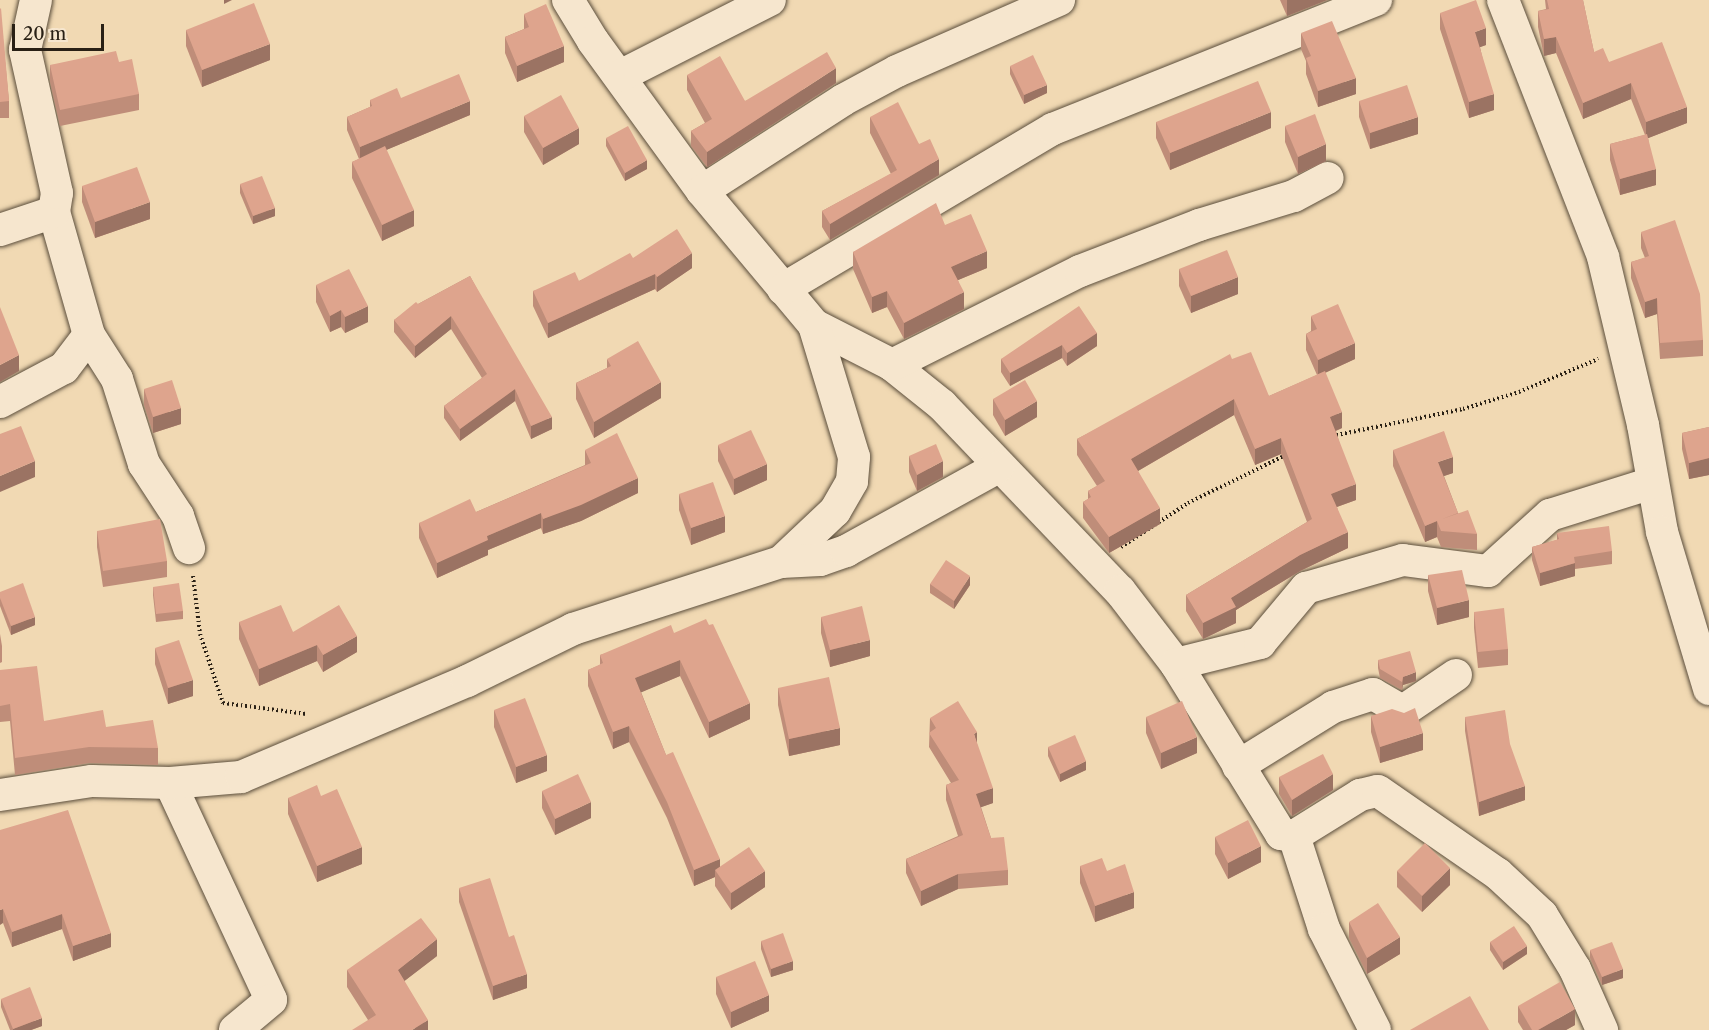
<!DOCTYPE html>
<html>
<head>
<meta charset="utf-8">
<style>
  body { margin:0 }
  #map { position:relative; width:1709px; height:1030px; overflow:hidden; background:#f1d9b3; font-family:"Libre Caslon Text",serif }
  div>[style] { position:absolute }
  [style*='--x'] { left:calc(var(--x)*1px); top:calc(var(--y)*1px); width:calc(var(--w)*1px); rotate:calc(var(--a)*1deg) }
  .path>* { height:4px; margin-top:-2px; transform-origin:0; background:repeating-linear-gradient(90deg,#292015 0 1.5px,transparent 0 4.5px) }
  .roads { filter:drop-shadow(0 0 2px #5b4e3c) drop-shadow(0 0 2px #5b4e3c) }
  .street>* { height:32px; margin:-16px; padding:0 16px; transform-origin:16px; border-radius:16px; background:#f6e6ce }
  .wall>* { inset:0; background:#bf8d79 }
  .shaded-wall>* { inset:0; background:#9b7363 }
  .building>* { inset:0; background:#dea48d }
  span { translate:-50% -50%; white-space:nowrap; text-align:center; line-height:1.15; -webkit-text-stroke:4.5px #f6e6ce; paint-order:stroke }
  .scale { position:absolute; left:12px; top:24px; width:92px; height:27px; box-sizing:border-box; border:3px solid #292015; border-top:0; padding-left:8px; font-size:18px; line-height:21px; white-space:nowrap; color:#292015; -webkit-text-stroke:4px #f6e6ce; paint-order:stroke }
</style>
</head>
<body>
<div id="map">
  <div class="path">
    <div style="--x:1332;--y:436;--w:134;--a:-11.6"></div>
    <div style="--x:1463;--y:409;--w:59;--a:-16.9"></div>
    <div style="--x:1519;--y:392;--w:86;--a:-22.7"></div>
    <div style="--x:1121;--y:547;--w:80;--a:-33.3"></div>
    <div style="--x:1188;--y:503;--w:109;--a:-26.1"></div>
    <div style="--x:193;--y:576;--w:58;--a:83.1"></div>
    <div style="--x:200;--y:634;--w:73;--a:71.6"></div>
    <div style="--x:223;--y:703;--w:84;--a:7.5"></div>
  </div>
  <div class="roads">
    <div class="street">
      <div style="--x:568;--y:0;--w:48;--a:58.6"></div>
      <div style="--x:593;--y:41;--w:185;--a:54"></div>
      <div style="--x:702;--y:191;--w:175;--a:50.1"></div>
      <div style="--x:814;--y:325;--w:88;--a:27.1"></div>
      <div style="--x:892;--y:365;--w:64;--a:38.7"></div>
      <div style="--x:942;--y:405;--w:257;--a:46.3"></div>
      <div style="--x:1120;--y:591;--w:92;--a:52.5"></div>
      <div style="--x:1176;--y:664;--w:200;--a:58.3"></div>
      <div style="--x:1281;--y:834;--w:13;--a:9"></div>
      <div style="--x:1294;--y:836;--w:78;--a:-31.8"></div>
      <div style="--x:1360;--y:795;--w:18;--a:-13"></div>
      <div style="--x:1378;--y:791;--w:146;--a:34.7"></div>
      <div style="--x:1498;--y:874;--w:60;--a:43"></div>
      <div style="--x:1542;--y:915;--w:63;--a:58.6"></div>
      <div style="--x:1575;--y:969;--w:67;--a:66.1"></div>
      <div style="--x:1503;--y:0;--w:276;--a:68.7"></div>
      <div style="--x:1603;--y:257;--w:173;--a:76.6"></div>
      <div style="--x:1643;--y:425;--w:109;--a:79.9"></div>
      <div style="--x:1662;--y:532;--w:164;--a:73.3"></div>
      <div style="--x:620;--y:76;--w:168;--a:-26.9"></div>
      <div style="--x:702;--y:191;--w:168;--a:-32.8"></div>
      <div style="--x:843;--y:100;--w:61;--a:-28.2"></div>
      <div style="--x:897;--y:71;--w:177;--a:-23.7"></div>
      <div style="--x:54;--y:212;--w:128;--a:74.1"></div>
      <div style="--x:89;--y:335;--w:52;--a:57.5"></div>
      <div style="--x:117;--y:379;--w:89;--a:72.4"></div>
      <div style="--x:144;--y:464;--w:62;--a:56.8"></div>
      <div style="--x:178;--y:516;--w:34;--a:71"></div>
      <div style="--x:0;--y:230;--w:57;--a:-18.4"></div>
      <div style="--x:54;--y:212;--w:19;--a:-81"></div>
      <div style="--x:57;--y:193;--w:147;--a:-102.6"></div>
      <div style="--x:25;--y:50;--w:51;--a:-77.6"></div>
      <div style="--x:783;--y:289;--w:314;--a:-30.7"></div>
      <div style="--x:1053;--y:129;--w:348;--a:-21.8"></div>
      <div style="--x:892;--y:365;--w:210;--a:-26.6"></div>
      <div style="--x:1080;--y:271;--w:128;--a:-21.1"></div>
      <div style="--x:1199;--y:225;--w:99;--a:-17"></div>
      <div style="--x:1294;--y:196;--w:38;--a:-28"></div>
      <div style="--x:0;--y:402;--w:72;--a:-28"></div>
      <div style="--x:64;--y:368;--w:41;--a:-52.9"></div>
      <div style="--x:781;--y:562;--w:74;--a:-43.4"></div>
      <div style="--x:835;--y:511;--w:34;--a:-60"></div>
      <div style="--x:852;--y:481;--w:24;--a:-85"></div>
      <div style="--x:854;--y:457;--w:138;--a:-106.9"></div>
      <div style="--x:1176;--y:664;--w:87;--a:-14"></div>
      <div style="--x:1260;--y:643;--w:72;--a:-50.1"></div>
      <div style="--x:1306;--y:588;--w:101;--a:-16.1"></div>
      <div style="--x:1403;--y:560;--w:86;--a:7.4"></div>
      <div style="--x:1488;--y:571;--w:84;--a:-42.1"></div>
      <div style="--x:1550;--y:515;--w:107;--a:-17.4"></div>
      <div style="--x:1238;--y:766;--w:112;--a:-31.8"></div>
      <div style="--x:1333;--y:707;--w:42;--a:-18"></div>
      <div style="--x:1373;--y:694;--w:34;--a:30"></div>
      <div style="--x:1403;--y:711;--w:64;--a:-34.2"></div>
      <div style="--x:170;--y:783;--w:239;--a:65"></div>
      <div style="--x:271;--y:1000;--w:47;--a:140.2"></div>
      <div style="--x:0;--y:795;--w:93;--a:-8.7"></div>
      <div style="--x:92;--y:781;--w:78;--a:1.5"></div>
      <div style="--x:170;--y:783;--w:71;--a:-4.8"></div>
      <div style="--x:241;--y:777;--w:246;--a:-23"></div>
      <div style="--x:467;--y:681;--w:118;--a:-26.1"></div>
      <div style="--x:573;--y:629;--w:219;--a:-17.9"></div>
      <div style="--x:781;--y:562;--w:39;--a:-3"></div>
      <div style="--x:820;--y:560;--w:28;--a:-19"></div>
      <div style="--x:846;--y:551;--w:174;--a:-28.9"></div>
      <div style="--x:1294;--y:836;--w:98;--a:72.1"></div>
      <div style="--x:1324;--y:929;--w:113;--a:63.2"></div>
    </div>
  </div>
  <div class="wall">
    <div style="clip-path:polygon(1280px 0,1327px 0,1287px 16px)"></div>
    <div style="clip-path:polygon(1545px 0,1583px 0,1594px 52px,1609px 62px,1687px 123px,1648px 138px,1656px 185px,1620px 195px,1610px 160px,1610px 144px,1645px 135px,1631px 99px,1583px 119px,1556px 53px,1544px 56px,1538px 27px,1538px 11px,1546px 9px)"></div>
    <div style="clip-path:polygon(0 9px,9px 101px,9px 118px,0 118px)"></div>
    <div style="clip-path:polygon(1440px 13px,1486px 45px,1480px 47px,1494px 110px,1469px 118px,1440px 29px)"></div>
    <div style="clip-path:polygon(524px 14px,564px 62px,517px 82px,505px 53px,505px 37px,524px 29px)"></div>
    <div style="clip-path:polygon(186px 30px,270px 60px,202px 87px,186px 46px)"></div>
    <div style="clip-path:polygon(1301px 33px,1356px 94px,1318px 107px,1306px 74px,1306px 61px,1301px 49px)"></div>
    <div style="clip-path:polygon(119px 62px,139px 94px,139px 110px,60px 126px,50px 82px,50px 65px)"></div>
    <div style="clip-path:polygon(1010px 66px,1047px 93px,1024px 104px,1010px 74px)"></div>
    <div style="clip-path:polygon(687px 75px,745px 101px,836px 83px,707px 167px,691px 146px,691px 131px,705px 123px,687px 90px)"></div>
    <div style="clip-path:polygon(401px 98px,470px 115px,386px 150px,414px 226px,382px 241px,352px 178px,352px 162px,359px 159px,347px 130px,347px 117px,370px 107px,370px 100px)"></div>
    <div style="clip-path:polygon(1359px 101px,1418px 134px,1370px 149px,1359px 117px)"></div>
    <div style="clip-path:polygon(524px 116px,579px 144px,543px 165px,524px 132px)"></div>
    <div style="clip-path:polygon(870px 117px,919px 144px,939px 175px,830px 240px,822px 227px,822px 211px,891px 174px,870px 133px)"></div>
    <div style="clip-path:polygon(1156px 122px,1271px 128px,1170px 170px,1156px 138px)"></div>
    <div style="clip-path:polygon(1285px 126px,1326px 161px,1298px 174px,1285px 142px)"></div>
    <div style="clip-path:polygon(606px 138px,647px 169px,625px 181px,606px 146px)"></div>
    <div style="clip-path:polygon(240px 184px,275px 216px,253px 224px,240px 193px)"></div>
    <div style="clip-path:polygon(82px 186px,150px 219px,95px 238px,82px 202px)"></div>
    <div style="clip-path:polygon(945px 225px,987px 268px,958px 280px,964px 309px,904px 339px,887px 307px,872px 313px,853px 269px,853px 252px)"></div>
    <div style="clip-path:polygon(1641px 232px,1703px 340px,1703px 356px,1660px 359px,1657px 314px,1645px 318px,1631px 278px,1631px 262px,1645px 258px,1641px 248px)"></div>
    <div style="clip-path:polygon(633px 258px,692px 268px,657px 292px,655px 289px,548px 338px,533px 306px,533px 291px,579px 281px)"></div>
    <div style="clip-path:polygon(1179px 269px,1238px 294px,1191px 313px,1179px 286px)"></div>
    <div style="clip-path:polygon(470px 276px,552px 429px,531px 439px,515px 401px,460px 441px,444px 418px,444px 406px,482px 378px,451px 329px,415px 358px,394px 332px,394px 320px,418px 304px)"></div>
    <div style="clip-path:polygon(316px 285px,368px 322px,345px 333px,341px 327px,330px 332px,316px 302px)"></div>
    <div style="clip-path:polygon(1311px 316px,1355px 359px,1325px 373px,1342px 428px,1336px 431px,1356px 500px,1337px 507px,1348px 548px,1300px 571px,1236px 610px,1236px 623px,1203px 639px,1186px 611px,1186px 595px,1307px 522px,1281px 454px,1255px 465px,1234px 415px,1138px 471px,1160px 524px,1109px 553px,1083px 518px,1083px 502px,1088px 499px,1088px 491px,1097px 486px,1077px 455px,1077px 439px,1232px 359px,1269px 396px,1317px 375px,1306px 350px,1306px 334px,1311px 331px)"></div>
    <div style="clip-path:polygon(1097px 333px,1097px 346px,1067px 366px,1062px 358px,1010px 386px,1001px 372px,1001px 359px)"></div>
    <div style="clip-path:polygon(607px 359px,661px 398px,594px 438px,576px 399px,576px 383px,607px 368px)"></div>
    <div style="clip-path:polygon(144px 389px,181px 424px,153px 433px,144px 405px)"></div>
    <div style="clip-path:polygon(993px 399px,1037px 417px,1005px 436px,993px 415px)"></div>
    <div style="clip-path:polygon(1709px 427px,1709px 475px,1689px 479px,1682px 449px,1682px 433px)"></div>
    <div style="clip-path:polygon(718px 445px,767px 480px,734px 495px,718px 461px)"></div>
    <div style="clip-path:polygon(585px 450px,638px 493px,581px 521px,543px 534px,541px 528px,488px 550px,488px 555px,437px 578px,419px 538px,419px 523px,476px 512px,585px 465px)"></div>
    <div style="clip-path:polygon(1393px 450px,1453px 473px,1444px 476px,1458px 513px,1477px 534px,1477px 550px,1441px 547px,1437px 537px,1425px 542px,1393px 466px)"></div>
    <div style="clip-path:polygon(909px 456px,943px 477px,917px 491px,909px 472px)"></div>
    <div style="clip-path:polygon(679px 494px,725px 532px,691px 545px,679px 510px)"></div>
    <div style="clip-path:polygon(97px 531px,167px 561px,167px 577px,103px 587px,97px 547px)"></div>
    <div style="clip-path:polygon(1557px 533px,1612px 551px,1612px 564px,1575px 569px,1575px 576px,1540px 586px,1532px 560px,1532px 547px,1557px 540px)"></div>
    <div style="clip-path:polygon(1428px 575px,1469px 617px,1437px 625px,1428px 591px)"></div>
    <div style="clip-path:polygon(930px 584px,970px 585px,954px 609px,930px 593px)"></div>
    <div style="clip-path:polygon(153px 587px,183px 611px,183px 619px,156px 622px,153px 595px)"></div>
    <div style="clip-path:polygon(0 592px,35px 625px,11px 635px,0 606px)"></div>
    <div style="clip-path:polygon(1474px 612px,1508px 649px,1508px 665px,1478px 668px,1474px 628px)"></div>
    <div style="clip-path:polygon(821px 617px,870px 656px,830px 667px,821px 633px)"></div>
    <div style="clip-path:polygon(239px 622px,293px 632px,357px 652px,323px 672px,317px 661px,259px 686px,239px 639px)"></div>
    <div style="clip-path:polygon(674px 633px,750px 719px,709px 738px,680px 676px,641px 692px,666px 755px,720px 867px,765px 887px,731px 910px,715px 886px,715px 877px,694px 886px,667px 818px,629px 742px,613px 749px,588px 686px,588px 670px,600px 665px,600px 655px)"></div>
    <div style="clip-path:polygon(0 634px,2px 646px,2px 662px,0 663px)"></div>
    <div style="clip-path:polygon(155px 648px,193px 696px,168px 704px,155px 664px)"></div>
    <div style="clip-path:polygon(1378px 660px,1416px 681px,1403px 685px,1402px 690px,1380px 678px,1378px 668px)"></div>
    <div style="clip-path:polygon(0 670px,44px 721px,106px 727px,158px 748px,158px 765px,89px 763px,15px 775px,10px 721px,0 722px)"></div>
    <div style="clip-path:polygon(778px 688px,840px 745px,789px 756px,778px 705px)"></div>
    <div style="clip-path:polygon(494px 710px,547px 771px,516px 783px,494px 727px)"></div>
    <div style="clip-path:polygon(1371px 716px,1423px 750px,1380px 763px,1371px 732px)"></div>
    <div style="clip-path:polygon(1146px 717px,1197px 753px,1161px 769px,1146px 733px)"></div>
    <div style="clip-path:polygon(1465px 717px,1525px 800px,1479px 816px,1465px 731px)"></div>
    <div style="clip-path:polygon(930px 718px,977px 744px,993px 803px,981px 807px,991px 838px,1008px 870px,1008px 885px,958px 889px,921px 906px,906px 873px,906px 859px,958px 836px,946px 800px,946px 785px,951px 783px,929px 747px)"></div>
    <div style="clip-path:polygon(1048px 747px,1086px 770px,1060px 782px,1048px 756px)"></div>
    <div style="clip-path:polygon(1279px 777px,1333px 790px,1292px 816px,1279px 794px)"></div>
    <div style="clip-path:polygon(542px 791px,591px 818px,555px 835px,542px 808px)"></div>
    <div style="clip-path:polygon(321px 796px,362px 864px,317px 882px,288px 814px,288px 798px)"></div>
    <div style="clip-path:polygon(0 830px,111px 947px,73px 961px,62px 929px,12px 947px,3px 923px)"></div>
    <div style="clip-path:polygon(1215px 837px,1261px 862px,1228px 879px,1215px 854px)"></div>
    <div style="clip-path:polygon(1080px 866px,1107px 871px,1134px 908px,1095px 922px,1080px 883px)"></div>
    <div style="clip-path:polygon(1397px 871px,1450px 885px,1422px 912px,1397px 887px)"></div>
    <div style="clip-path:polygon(459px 888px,527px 988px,493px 1000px,459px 902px)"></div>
    <div style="clip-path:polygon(1349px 922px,1400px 954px,1367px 974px,1349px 938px)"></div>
    <div style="clip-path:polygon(761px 941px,793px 970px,771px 977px,761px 949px)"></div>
    <div style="clip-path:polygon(1490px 942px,1527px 954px,1503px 970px,1490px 950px)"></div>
    <div style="clip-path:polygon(1590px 950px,1623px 978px,1602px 985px,1590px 958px)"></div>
    <div style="clip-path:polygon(437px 956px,404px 981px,428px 1030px,368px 1020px,347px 987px,347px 970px)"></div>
    <div style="clip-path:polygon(716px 977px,769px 1011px,731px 1028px,716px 994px)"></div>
    <div style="clip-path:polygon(1px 999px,42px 1026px,31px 1030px,10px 1030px,1px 1007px)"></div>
    <div style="clip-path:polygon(1518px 1006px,1575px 1025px,1566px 1030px,1523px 1030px,1518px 1022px)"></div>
  </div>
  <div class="shaded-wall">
    <div style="clip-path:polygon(224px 0,232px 0,224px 4px)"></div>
    <div style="clip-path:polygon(1287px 0,1327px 0,1287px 16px)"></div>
    <div style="clip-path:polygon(1486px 28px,1486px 45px,1475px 49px,1475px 32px)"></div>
    <div style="clip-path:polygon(1556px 37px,1556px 53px,1544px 56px,1544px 39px)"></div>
    <div style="clip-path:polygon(270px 44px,270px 60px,202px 87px,202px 70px)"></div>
    <div style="clip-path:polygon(564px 46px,564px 62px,517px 82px,517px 66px)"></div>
    <div style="clip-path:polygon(836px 68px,836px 83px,707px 167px,707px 152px)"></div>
    <div style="clip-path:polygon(1356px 78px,1356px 94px,1318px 107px,1318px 91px)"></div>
    <div style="clip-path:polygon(1631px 83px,1631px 99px,1583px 119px,1583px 103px)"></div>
    <div style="clip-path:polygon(1047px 85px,1047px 93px,1024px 104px,1024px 95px)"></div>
    <div style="clip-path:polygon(1494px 94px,1494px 110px,1469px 118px,1469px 102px)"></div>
    <div style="clip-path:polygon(470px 101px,470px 115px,360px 161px,360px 147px)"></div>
    <div style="clip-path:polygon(1687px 107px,1687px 123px,1646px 139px,1646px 122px)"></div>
    <div style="clip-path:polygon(1271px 112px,1271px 128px,1170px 170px,1170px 153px)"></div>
    <div style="clip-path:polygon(1418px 117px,1418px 134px,1370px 149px,1370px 133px)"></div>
    <div style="clip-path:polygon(579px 128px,579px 144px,543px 165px,543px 148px)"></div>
    <div style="clip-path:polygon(1326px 144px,1326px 161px,1298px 174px,1298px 157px)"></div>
    <div style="clip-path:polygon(939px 159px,939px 175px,830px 240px,830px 224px)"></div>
    <div style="clip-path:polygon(647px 160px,647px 169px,625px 181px,625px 173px)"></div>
    <div style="clip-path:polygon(1656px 169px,1656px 185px,1620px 195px,1620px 179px)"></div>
    <div style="clip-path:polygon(150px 202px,150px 219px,95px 238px,95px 222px)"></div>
    <div style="clip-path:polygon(275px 208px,275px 216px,253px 224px,253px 216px)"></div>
    <div style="clip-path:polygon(414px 210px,414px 226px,382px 241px,382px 225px)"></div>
    <div style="clip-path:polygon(987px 251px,987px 268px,951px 283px,951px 267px)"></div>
    <div style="clip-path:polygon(692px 253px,692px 268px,657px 292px,657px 277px)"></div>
    <div style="clip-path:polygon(655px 274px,655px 289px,548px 338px,548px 323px)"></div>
    <div style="clip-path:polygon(1238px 277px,1238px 294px,1191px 313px,1191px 296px)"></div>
    <div style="clip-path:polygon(887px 291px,887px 307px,872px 313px,872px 297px)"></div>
    <div style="clip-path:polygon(964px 292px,964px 309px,904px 339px,904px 323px)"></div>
    <div style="clip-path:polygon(1657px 298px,1657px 314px,1645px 318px,1645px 302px)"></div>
    <div style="clip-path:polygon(368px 306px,368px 322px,345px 333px,345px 317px)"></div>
    <div style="clip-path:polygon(341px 310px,341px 327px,330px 332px,330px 316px)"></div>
    <div style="clip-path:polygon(451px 316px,451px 329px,415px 358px,415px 346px)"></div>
    <div style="clip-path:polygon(1097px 333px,1097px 346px,1067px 366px,1067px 353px)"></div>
    <div style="clip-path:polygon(1355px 343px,1355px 359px,1318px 376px,1318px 360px)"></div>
    <div style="clip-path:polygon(1062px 345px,1062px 358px,1010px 386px,1010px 373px)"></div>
    <div style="clip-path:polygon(19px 355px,19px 371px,0 382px,0 365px)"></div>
    <div style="clip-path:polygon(661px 382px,661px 398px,594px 438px,594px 422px)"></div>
    <div style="clip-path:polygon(515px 389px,515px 401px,460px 441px,460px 429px)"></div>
    <div style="clip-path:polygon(1234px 399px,1234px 415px,1131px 475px,1131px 459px)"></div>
    <div style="clip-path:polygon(1037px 401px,1037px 417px,1005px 436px,1005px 420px)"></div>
    <div style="clip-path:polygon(181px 408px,181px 424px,153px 433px,153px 417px)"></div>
    <div style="clip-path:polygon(1342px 412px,1342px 428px,1330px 433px,1330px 417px)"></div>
    <div style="clip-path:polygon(552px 417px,552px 429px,531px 439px,531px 426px)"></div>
    <div style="clip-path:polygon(1281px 438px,1281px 454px,1255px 465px,1255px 449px)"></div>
    <div style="clip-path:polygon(1453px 457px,1453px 473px,1438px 478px,1438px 462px)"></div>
    <div style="clip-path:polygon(1709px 458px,1709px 475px,1689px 479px,1689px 463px)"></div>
    <div style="clip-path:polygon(35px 461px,35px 477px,0 492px,0 476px)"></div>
    <div style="clip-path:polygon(943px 461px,943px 477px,917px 491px,917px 475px)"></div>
    <div style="clip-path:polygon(767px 464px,767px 480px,734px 495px,734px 479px)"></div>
    <div style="clip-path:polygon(638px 478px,638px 493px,581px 521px,543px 534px,543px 519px)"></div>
    <div style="clip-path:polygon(1356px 484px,1356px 500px,1331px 509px,1331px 494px)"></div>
    <div style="clip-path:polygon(1160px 508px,1160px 524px,1109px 553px,1109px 537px)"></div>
    <div style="clip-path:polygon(541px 513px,541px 528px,488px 550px,488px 555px,437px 578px,437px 563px,487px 536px)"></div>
    <div style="clip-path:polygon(725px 516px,725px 532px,691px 545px,691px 528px)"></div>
    <div style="clip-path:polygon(1437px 521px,1437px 537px,1425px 542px,1425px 526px)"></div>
    <div style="clip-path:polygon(1348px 532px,1348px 548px,1300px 571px,1236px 610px,1236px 623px,1203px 639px,1203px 623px,1231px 598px,1300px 555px)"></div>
    <div style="clip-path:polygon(1575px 563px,1575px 576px,1540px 586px,1540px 573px)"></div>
    <div style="clip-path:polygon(970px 576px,970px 585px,954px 609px,954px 601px)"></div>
    <div style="clip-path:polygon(1469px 600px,1469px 617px,1437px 625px,1437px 608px)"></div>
    <div style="clip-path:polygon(35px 617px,35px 625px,11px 635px,11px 626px)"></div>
    <div style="clip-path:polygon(357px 636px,357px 652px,323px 672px,323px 655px)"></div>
    <div style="clip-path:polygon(870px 640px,870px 656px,830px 667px,830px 650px)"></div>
    <div style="clip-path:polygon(317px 645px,317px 661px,259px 686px,259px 669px)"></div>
    <div style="clip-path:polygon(680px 660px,680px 676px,635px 695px,635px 678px)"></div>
    <div style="clip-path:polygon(1416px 672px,1416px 681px,1403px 685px,1402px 690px,1403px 677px)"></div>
    <div style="clip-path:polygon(193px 680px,193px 696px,168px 704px,168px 688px)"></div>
    <div style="clip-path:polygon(750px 703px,750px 719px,709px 738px,709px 722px)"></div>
    <div style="clip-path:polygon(629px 726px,629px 742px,613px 749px,613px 732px)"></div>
    <div style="clip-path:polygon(840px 728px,840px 745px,789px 756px,789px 739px)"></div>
    <div style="clip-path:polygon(977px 732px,977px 746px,974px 734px)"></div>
    <div style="clip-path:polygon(1423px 733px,1423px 750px,1380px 763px,1380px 747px)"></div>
    <div style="clip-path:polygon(1197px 737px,1197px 753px,1161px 769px,1161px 753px)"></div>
    <div style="clip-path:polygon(547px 755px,547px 771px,516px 783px,516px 767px)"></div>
    <div style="clip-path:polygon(1086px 761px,1086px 770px,1060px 782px,1060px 774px)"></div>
    <div style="clip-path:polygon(1333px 774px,1333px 790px,1292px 816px,1292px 800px)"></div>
    <div style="clip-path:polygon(1525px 786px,1525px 800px,1479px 816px,1479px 802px)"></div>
    <div style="clip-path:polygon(993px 788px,993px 803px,976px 809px,976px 794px)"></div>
    <div style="clip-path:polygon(591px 802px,591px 818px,555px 835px,555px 819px)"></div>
    <div style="clip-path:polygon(1261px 846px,1261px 862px,1228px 879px,1228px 863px)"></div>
    <div style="clip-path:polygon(362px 847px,362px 864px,317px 882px,317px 866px)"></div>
    <div style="clip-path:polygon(720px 859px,720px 875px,715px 870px,715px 877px,694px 886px,694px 870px)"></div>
    <div style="clip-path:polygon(1450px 868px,1450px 885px,1422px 912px,1422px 896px)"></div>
    <div style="clip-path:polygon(765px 871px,765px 887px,731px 910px,731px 893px)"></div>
    <div style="clip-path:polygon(958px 874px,958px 889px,921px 906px,921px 891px)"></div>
    <div style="clip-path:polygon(1134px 892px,1134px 908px,1095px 922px,1095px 906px)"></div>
    <div style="clip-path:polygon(3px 909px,3px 923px,0 925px,0 910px)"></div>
    <div style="clip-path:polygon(62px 914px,62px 929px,12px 947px,12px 932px)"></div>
    <div style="clip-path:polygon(111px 933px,111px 947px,73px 961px,73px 946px)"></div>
    <div style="clip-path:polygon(1400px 937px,1400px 954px,1367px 974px,1367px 958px)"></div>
    <div style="clip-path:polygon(437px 939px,437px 956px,398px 986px,398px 970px)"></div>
    <div style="clip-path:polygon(1527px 946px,1527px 954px,1503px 970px,1503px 962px)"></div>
    <div style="clip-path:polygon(793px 961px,793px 970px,771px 977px,771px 969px)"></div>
    <div style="clip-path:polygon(1623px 969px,1623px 978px,1602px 985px,1602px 977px)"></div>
    <div style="clip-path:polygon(527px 974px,527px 988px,493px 1000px,493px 986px)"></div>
    <div style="clip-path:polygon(769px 995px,769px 1011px,731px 1028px,731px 1012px)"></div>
    <div style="clip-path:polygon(1575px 1009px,1575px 1025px,1566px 1030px,1538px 1030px)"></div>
    <div style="clip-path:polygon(42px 1018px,42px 1026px,31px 1030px,13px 1030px,13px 1029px)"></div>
    <div style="clip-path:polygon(428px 1020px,428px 1030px,412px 1030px)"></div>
  </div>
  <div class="building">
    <div style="clip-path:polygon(1476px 0,1486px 28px,1475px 32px,1494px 94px,1469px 102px,1440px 13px)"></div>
    <div style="clip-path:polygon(1547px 0,1583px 0,1594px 52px,1603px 48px,1609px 62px,1662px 42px,1687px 107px,1646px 122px,1631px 83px,1583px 103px,1556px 37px,1544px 39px,1538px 11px,1549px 9px)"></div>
    <div style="clip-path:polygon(254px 3px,270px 44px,202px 70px,186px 30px)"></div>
    <div style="clip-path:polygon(546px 4px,564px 46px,517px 66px,505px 37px,529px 27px,524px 14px)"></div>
    <div style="clip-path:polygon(1px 8px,9px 101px,0 102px,0 9px)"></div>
    <div style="clip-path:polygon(1332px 21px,1356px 78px,1318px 91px,1306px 58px,1311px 56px,1301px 33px)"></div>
    <div style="clip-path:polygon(116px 51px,119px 62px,132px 59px,139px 94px,60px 110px,50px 65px)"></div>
    <div style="clip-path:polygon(827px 52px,836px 68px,707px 152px,691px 131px,712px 119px,687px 75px,720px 56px,745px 101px)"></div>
    <div style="clip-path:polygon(1033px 55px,1047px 85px,1024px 95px,1010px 66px)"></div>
    <div style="clip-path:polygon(459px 74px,470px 101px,360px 147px,347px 117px,372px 106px,370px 100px,397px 88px,401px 98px)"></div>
    <div style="clip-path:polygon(1258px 81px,1271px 112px,1170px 153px,1156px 122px)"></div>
    <div style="clip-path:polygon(1407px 85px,1418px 117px,1370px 133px,1359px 101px)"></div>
    <div style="clip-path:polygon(561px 95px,579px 128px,543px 148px,524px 116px)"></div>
    <div style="clip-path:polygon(898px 102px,919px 144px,930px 139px,939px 159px,830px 224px,822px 211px,897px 170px,870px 117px)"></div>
    <div style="clip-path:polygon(1315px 114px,1326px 144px,1298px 157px,1285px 126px)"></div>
    <div style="clip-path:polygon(628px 126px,647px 160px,625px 173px,606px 138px)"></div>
    <div style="clip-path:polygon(1647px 134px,1656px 169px,1620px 179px,1610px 144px)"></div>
    <div style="clip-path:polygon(385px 146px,414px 210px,382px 225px,352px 162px)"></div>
    <div style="clip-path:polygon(137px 167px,150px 202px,95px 222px,82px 186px)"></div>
    <div style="clip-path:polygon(262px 176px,275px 208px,253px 216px,240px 184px)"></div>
    <div style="clip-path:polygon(936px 203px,945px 225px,971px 214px,987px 251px,951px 267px,964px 292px,904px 323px,887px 291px,872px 297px,853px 252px)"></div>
    <div style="clip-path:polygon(1675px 220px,1700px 294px,1703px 340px,1660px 343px,1657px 298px,1645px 302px,1631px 262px,1649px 256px,1641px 232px)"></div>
    <div style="clip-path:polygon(677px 229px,692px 253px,657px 277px,655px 274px,548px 323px,533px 291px,575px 272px,579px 281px,630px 253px,633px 258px)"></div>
    <div style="clip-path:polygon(1227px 250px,1238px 277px,1191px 296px,1179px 269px)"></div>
    <div style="clip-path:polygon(349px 269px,368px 306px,345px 317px,341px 310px,330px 316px,316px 285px)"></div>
    <div style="clip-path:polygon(470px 276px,552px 417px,531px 426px,515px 389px,460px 429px,444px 406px,487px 374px,451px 316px,415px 346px,394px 320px,416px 302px,418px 304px)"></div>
    <div style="clip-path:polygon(1338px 304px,1355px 343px,1318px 360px,1306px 334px,1317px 329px,1311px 316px)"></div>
    <div style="clip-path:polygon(1079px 306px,1097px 333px,1067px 353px,1062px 345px,1010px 373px,1001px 359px)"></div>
    <div style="clip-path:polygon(0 307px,19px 355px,0 365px)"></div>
    <div style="clip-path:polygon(638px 341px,661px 382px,594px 422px,576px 383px,611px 366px,607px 359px)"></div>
    <div style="clip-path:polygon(1251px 352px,1269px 396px,1325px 371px,1342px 412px,1330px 417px,1356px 484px,1331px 494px,1348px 532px,1300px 555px,1231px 598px,1236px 607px,1203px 623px,1186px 595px,1312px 519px,1281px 438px,1255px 449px,1234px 399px,1131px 459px,1160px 508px,1109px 537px,1083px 502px,1091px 497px,1088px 491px,1105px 481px,1077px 439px,1230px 354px,1232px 359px)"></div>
    <div style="clip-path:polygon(172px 380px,181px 408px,153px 417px,144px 389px)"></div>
    <div style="clip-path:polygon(1025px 380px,1037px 401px,1005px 420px,993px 399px)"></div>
    <div style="clip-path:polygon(21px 426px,35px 461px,0 476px,0 434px)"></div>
    <div style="clip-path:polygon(1709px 427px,1709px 458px,1689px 463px,1682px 433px)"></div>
    <div style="clip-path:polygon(751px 430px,767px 464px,734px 479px,718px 445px)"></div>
    <div style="clip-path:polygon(1444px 431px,1453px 457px,1438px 462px,1458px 513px,1442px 519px,1468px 510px,1477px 534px,1441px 531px,1437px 521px,1425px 526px,1393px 450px)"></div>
    <div style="clip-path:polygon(617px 433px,638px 478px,581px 505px,543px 519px,541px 513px,487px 536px,488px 540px,437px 563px,419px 523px,470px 499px,476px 512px,591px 463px,585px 450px)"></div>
    <div style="clip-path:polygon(936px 444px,943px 461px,917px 475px,909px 456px)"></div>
    <div style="clip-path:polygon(713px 482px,725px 516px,691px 528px,679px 494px)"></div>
    <div style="clip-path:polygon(160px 519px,167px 561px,103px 571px,97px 531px)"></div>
    <div style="clip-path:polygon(1609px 526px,1612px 551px,1574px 557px,1575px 563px,1540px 573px,1532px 547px,1559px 539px,1557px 533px)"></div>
    <div style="clip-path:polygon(946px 560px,970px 576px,954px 601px,930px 584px)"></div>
    <div style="clip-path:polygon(1462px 570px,1469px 600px,1437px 608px,1428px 575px)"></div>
    <div style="clip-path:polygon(23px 583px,35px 617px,11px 626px,0 598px,0 592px)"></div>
    <div style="clip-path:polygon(179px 583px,183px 611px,156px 614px,153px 587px)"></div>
    <div style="clip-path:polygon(281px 605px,293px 632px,339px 605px,357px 636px,323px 655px,317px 645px,259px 669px,239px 622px)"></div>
    <div style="clip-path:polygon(862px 606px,870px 640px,830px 650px,821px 617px)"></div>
    <div style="clip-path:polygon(1504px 608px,1508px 649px,1478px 652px,1474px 612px)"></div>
    <div style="clip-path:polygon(706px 619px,709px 625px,713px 624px,750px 703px,709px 722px,680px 660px,635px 678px,666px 755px,673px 752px,720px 859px,694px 870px,667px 802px,629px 726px,613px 732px,588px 670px,603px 663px,600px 655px,671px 625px,674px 633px)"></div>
    <div style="clip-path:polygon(179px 640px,193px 680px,168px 688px,155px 648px)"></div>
    <div style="clip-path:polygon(1410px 651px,1416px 672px,1403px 677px,1402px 682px,1380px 669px,1378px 660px)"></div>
    <div style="clip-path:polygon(37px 666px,44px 721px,103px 710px,106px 727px,153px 720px,158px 748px,89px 747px,15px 758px,10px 704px,0 706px,0 670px)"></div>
    <div style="clip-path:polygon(829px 677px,840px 728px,789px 739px,778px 688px)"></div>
    <div style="clip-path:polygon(525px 698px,547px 755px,516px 767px,494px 710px)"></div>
    <div style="clip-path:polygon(958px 701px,977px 732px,974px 734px,993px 788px,976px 794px,991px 838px,1004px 837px,1008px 870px,958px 874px,921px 891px,906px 859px,963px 835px,946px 785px,959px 780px,929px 733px,936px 728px,930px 718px)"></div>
    <div style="clip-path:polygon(1182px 701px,1197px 737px,1161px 753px,1146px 717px)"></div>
    <div style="clip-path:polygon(1415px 708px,1423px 733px,1380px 747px,1371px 716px,1392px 709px,1404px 713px)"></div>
    <div style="clip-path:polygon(1505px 710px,1510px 744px,1525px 786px,1479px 802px,1465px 717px)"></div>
    <div style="clip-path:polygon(1075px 735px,1086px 761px,1060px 774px,1048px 747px)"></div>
    <div style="clip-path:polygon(1323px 754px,1333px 774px,1292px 800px,1279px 777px)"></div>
    <div style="clip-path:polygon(578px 774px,591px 802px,555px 819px,542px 791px)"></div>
    <div style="clip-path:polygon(317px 785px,321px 796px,337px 789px,362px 847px,317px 866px,288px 798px)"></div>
    <div style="clip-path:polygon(68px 810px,111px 933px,73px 946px,62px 914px,12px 932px,3px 909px,0 910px,0 830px)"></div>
    <div style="clip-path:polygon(1248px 820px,1261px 846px,1228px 863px,1215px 837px)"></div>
    <div style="clip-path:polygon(1425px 843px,1450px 868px,1422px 896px,1397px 871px)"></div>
    <div style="clip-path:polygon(749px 847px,765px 871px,731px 893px,715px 870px)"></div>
    <div style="clip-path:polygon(1102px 858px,1107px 871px,1125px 864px,1134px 892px,1095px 906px,1080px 866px)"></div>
    <div style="clip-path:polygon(490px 878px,509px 937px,514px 935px,527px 974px,493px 986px,459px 888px)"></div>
    <div style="clip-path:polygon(1378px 903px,1400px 937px,1367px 958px,1349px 922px)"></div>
    <div style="clip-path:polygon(421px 918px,437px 939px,398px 970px,428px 1020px,412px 1030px,352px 1030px,376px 1015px,347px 970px)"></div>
    <div style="clip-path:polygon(1514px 926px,1527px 946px,1503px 962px,1490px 942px)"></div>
    <div style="clip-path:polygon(783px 933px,793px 961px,771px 969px,761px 941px)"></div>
    <div style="clip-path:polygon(1612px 942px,1623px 969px,1602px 977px,1590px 950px)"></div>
    <div style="clip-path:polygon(755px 961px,769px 995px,731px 1012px,716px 977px)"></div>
    <div style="clip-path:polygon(1560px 982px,1575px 1009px,1538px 1030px,1532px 1030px,1518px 1006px)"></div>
    <div style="clip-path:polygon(30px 987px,42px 1018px,13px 1029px,1px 999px)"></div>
    <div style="clip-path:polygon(1470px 996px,1489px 1030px,1410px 1030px)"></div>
  </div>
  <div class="scale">20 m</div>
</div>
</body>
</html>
